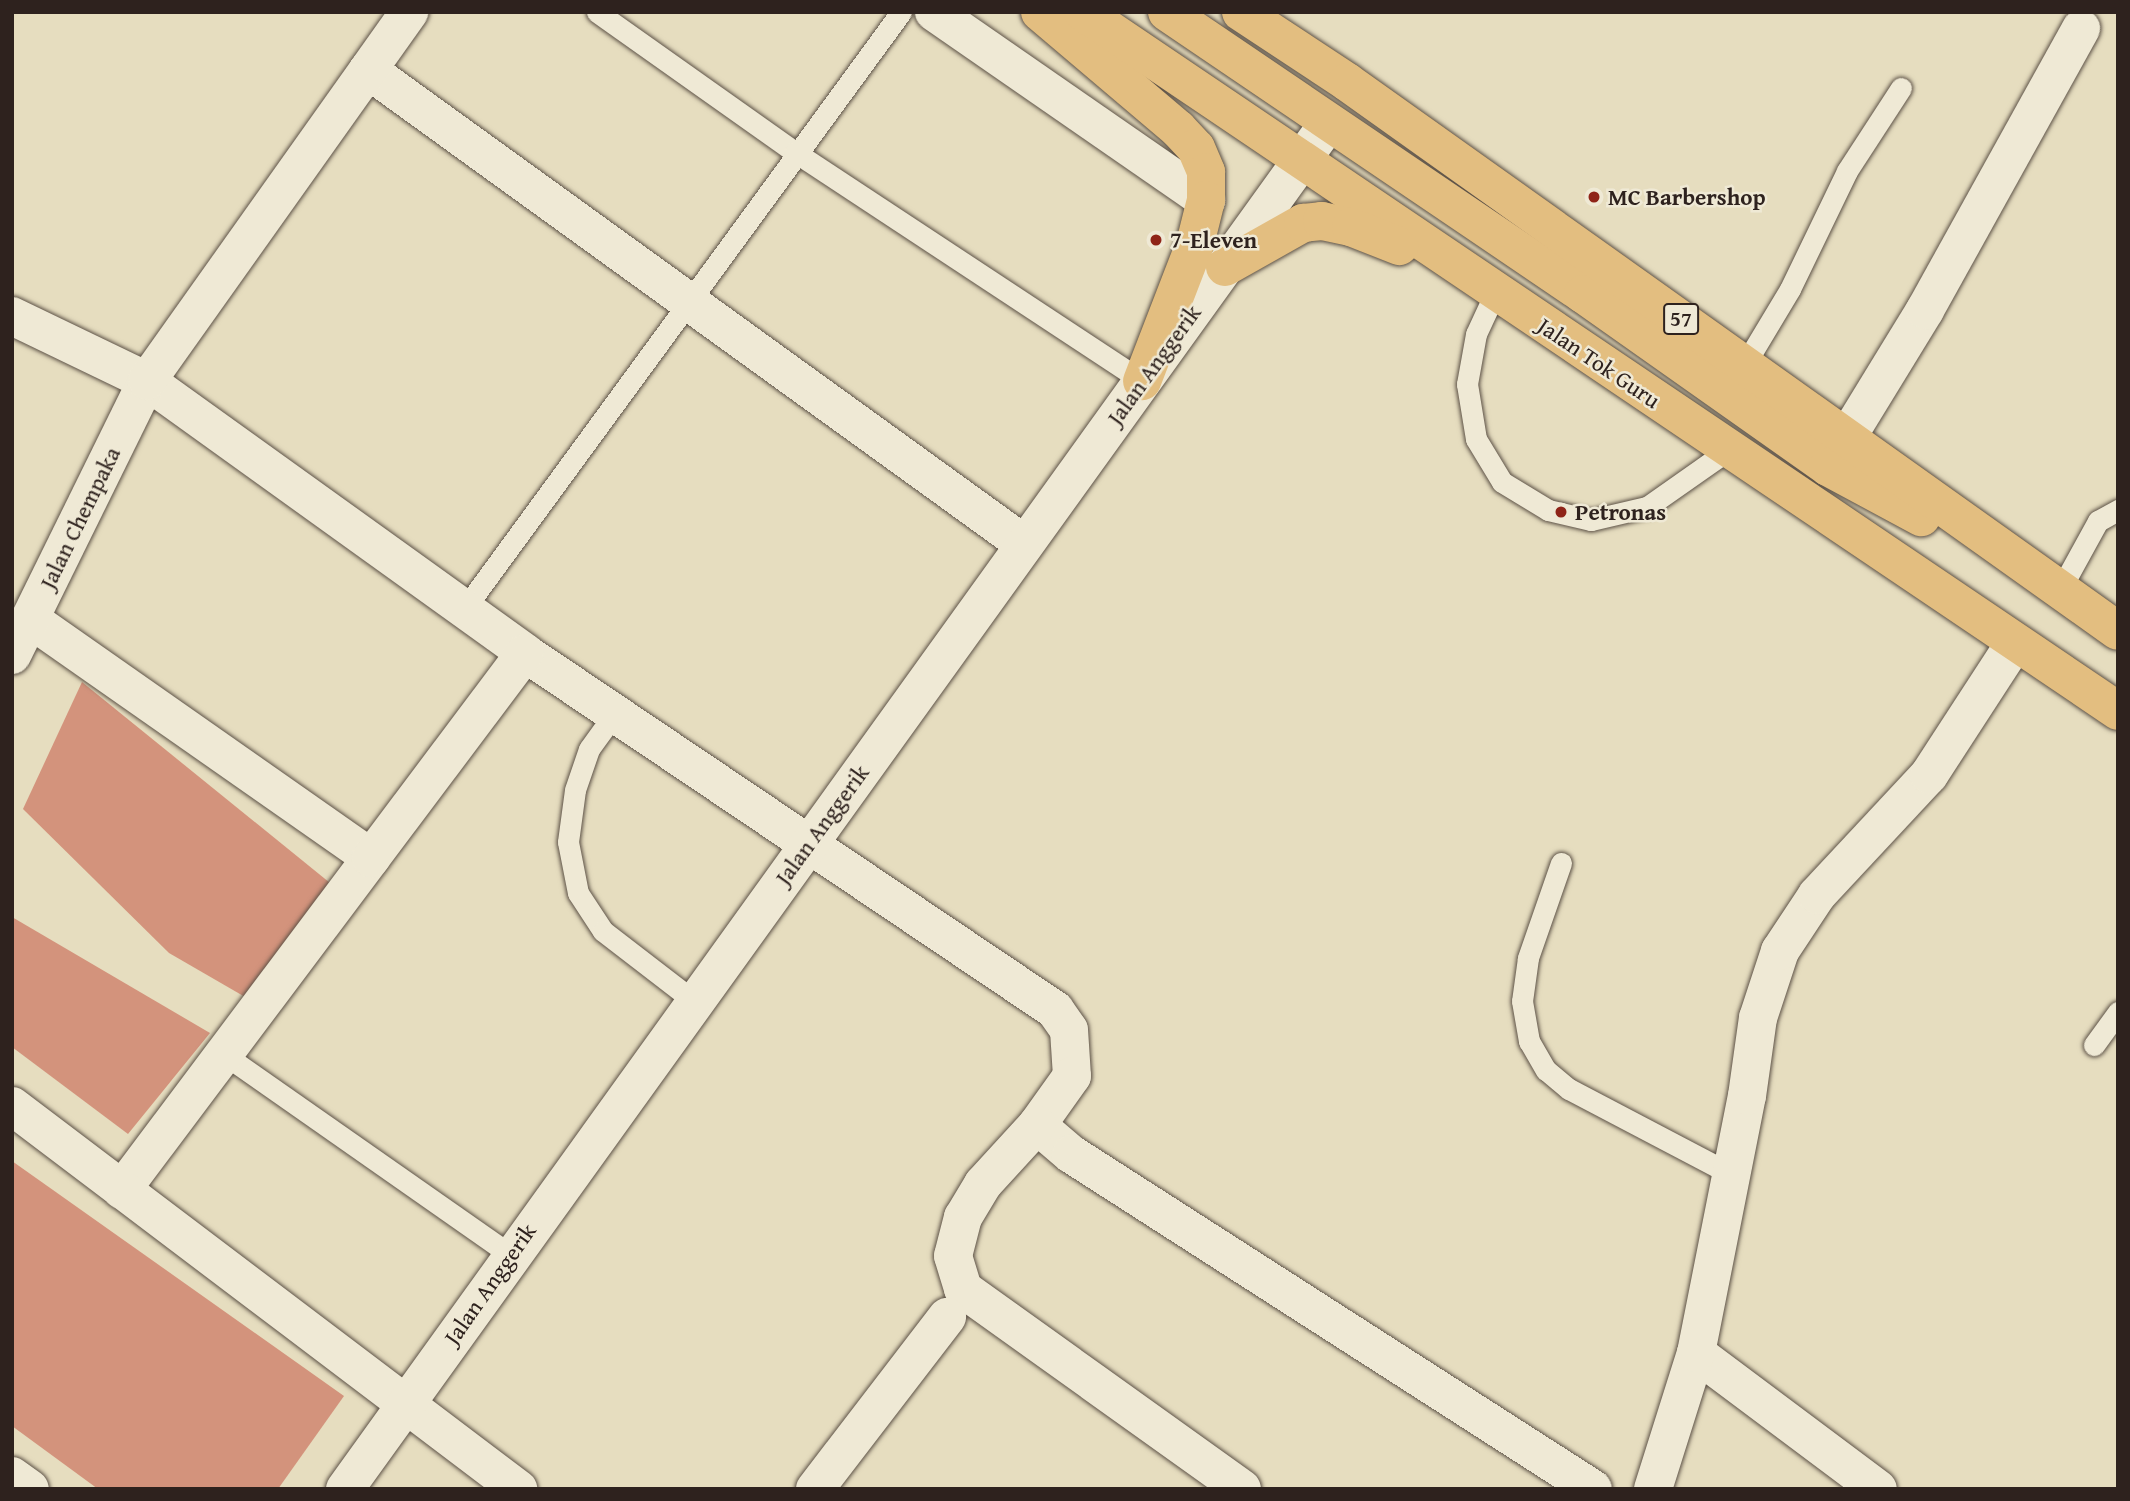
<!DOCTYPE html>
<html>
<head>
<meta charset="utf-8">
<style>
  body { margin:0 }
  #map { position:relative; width:2130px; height:1501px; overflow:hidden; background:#e6ddbf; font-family:"Gentium Book Plus",serif }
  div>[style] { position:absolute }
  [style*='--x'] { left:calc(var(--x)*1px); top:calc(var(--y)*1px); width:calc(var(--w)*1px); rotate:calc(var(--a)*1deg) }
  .building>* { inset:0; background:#d3937c }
  .roads { filter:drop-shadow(0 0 2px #5c5146) drop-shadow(0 0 2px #5c5146) }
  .service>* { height:21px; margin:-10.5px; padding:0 10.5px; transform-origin:10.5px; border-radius:10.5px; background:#efe9d5 }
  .minor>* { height:38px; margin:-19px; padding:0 19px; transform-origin:19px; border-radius:19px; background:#efe9d5 }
  .secondary>* { height:38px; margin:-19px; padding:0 19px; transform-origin:19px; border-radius:19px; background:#efe9d5 }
  .primary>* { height:38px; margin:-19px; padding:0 19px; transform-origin:19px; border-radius:19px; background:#e3be80 }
  .dots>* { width:19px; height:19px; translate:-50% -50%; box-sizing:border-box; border:4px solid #efe9d5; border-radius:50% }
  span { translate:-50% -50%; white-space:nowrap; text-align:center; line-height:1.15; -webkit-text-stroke:5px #efe9d5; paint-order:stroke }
  .shield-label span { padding:2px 5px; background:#efe9d5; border:2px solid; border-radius:5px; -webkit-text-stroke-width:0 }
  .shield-label { font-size:21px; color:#2e221e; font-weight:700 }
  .poi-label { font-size:23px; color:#2e221e; font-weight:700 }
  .left { translate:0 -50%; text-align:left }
  .street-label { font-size:23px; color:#2e221e }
  .frame { position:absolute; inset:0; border:14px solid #2e221e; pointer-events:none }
</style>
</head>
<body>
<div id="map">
  <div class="building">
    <div style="clip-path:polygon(82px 682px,335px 887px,252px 1001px,169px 953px,23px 809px)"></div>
    <div style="clip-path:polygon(12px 917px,210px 1033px,128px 1134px,12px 1047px)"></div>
    <div style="clip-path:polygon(12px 1161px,344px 1396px,278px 1489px,98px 1489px,12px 1426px)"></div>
  </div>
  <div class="roads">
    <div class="service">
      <div style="--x:597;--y:12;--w:242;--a:35.3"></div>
      <div style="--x:795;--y:152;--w:416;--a:33.4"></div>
      <div style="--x:1495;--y:293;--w:45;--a:114.9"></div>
      <div style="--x:1476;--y:334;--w:51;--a:100.2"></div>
      <div style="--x:1467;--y:384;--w:56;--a:80.7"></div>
      <div style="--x:1476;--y:439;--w:50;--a:58.8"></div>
      <div style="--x:1502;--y:482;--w:54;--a:31.3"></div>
      <div style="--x:1548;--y:510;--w:44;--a:13.1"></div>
      <div style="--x:1591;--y:520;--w:57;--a:-13.1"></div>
      <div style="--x:1647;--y:507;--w:99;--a:-35.1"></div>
      <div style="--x:1745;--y:364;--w:87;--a:-59"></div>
      <div style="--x:1790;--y:289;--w:131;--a:-64.2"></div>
      <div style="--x:1847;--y:171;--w:99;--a:-57"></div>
      <div style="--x:2060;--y:590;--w:79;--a:-61.2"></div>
      <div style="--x:2098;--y:521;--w:23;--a:-29"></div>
      <div style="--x:465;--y:608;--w:738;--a:-53.81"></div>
      <div style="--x:615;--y:713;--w:44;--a:125.8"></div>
      <div style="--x:589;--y:749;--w:43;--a:108.9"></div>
      <div style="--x:575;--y:790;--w:52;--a:97.7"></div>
      <div style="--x:568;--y:842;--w:52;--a:78.9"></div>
      <div style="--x:578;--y:893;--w:45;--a:56.7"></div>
      <div style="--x:603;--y:931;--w:115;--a:37.6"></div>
      <div style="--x:1561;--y:863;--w:101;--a:109.2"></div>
      <div style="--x:1528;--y:958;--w:43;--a:97.9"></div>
      <div style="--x:1522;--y:1001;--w:41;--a:80.1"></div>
      <div style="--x:1529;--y:1041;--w:34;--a:60"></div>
      <div style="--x:1546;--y:1070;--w:30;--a:40"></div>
      <div style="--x:1569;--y:1089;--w:185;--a:27.7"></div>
      <div style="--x:2094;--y:1045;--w:41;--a:-54"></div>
      <div style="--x:225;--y:1055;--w:349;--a:35"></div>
    </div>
    <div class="minor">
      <div style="--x:934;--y:12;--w:331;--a:34.7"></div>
      <div style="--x:368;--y:70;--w:809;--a:35.85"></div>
      <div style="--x:12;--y:316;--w:150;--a:25.7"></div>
      <div style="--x:147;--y:381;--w:466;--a:35.7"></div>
      <div style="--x:525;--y:653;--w:639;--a:33.96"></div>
      <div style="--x:1055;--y:1010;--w:24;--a:55"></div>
      <div style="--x:1069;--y:1030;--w:46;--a:86.3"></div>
      <div style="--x:1072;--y:1076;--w:60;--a:125.5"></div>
      <div style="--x:1037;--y:1125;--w:45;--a:40.5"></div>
      <div style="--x:1071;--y:1154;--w:620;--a:32.69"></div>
      <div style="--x:1846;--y:439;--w:151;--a:-58.5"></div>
      <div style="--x:1925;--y:310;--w:322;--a:-61"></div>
      <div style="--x:30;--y:619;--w:416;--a:35"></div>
      <div style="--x:371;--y:858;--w:415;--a:126.9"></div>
      <div style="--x:12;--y:655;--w:305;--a:-63.8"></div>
      <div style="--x:147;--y:381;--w:453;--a:-54.6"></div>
      <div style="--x:371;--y:858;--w:256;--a:-53.1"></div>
      <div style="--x:12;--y:1106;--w:635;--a:37.12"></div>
      <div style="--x:1037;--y:1125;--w:80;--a:132.5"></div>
      <div style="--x:983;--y:1184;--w:39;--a:121"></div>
      <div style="--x:963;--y:1217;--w:40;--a:104.4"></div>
      <div style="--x:953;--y:1256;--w:34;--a:73"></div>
      <div style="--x:963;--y:1289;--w:343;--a:35.6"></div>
      <div style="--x:1696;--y:1353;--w:227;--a:36.8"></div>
      <div style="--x:12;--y:1476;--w:22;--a:36"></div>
      <div style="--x:815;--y:1489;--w:217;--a:-52.5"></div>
      <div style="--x:1653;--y:1489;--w:143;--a:-72.5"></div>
      <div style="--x:1696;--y:1353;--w:262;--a:-78.8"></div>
      <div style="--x:1747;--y:1096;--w:79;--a:-82"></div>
      <div style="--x:1758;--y:1018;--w:71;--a:-71.8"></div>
      <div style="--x:1780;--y:951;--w:67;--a:-56.5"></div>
      <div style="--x:1817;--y:895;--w:164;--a:-47"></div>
      <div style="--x:1929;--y:775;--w:156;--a:-57"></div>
    </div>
    <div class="secondary">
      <div style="--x:345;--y:1489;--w:1684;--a:-54.25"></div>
    </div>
    <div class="primary">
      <div style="--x:1040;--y:12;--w:181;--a:40.3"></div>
      <div style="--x:1178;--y:129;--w:26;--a:47"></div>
      <div style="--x:1196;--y:148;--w:26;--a:67"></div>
      <div style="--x:1206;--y:172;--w:28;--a:90"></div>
      <div style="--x:1206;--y:200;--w:45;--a:104"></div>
      <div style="--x:1195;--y:244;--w:147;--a:111.1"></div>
      <div style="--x:1083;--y:12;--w:1249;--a:34.03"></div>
      <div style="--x:1167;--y:12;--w:503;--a:34.13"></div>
      <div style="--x:1583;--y:294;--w:300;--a:35.2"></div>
      <div style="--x:1828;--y:467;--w:106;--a:28.3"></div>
      <div style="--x:1241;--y:12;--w:127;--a:33.4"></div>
      <div style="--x:1347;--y:82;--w:946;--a:35.45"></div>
      <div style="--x:1225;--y:267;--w:90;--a:-29.4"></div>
      <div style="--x:1303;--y:223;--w:19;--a:-6"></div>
      <div style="--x:1322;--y:221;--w:30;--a:12"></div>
      <div style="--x:1351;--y:227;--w:52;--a:21.6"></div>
    </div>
  </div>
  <div class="dots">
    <div style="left:1594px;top:197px;background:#8f2418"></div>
    <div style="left:1156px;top:240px;background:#8f2418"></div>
    <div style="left:1561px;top:512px;background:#8f2418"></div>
  </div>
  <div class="shield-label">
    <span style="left:1681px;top:319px">57</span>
  </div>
  <div class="poi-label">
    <span class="left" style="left:1608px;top:197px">MC Barbershop</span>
    <span class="left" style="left:1170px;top:240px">7-Eleven</span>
    <span class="left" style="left:1575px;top:512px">Petronas</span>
  </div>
  <div class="street-label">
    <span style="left:1599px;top:363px;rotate:34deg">Jalan Tok Guru</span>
    <span style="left:1154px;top:365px;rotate:-54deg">Jalan Anggerik</span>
    <span style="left:80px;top:518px;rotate:-64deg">Jalan Chempaka</span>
    <span style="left:822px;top:825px;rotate:-54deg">Jalan Anggerik</span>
    <span style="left:490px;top:1284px;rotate:-55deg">Jalan Anggerik</span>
  </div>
  <div class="frame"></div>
</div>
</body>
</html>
